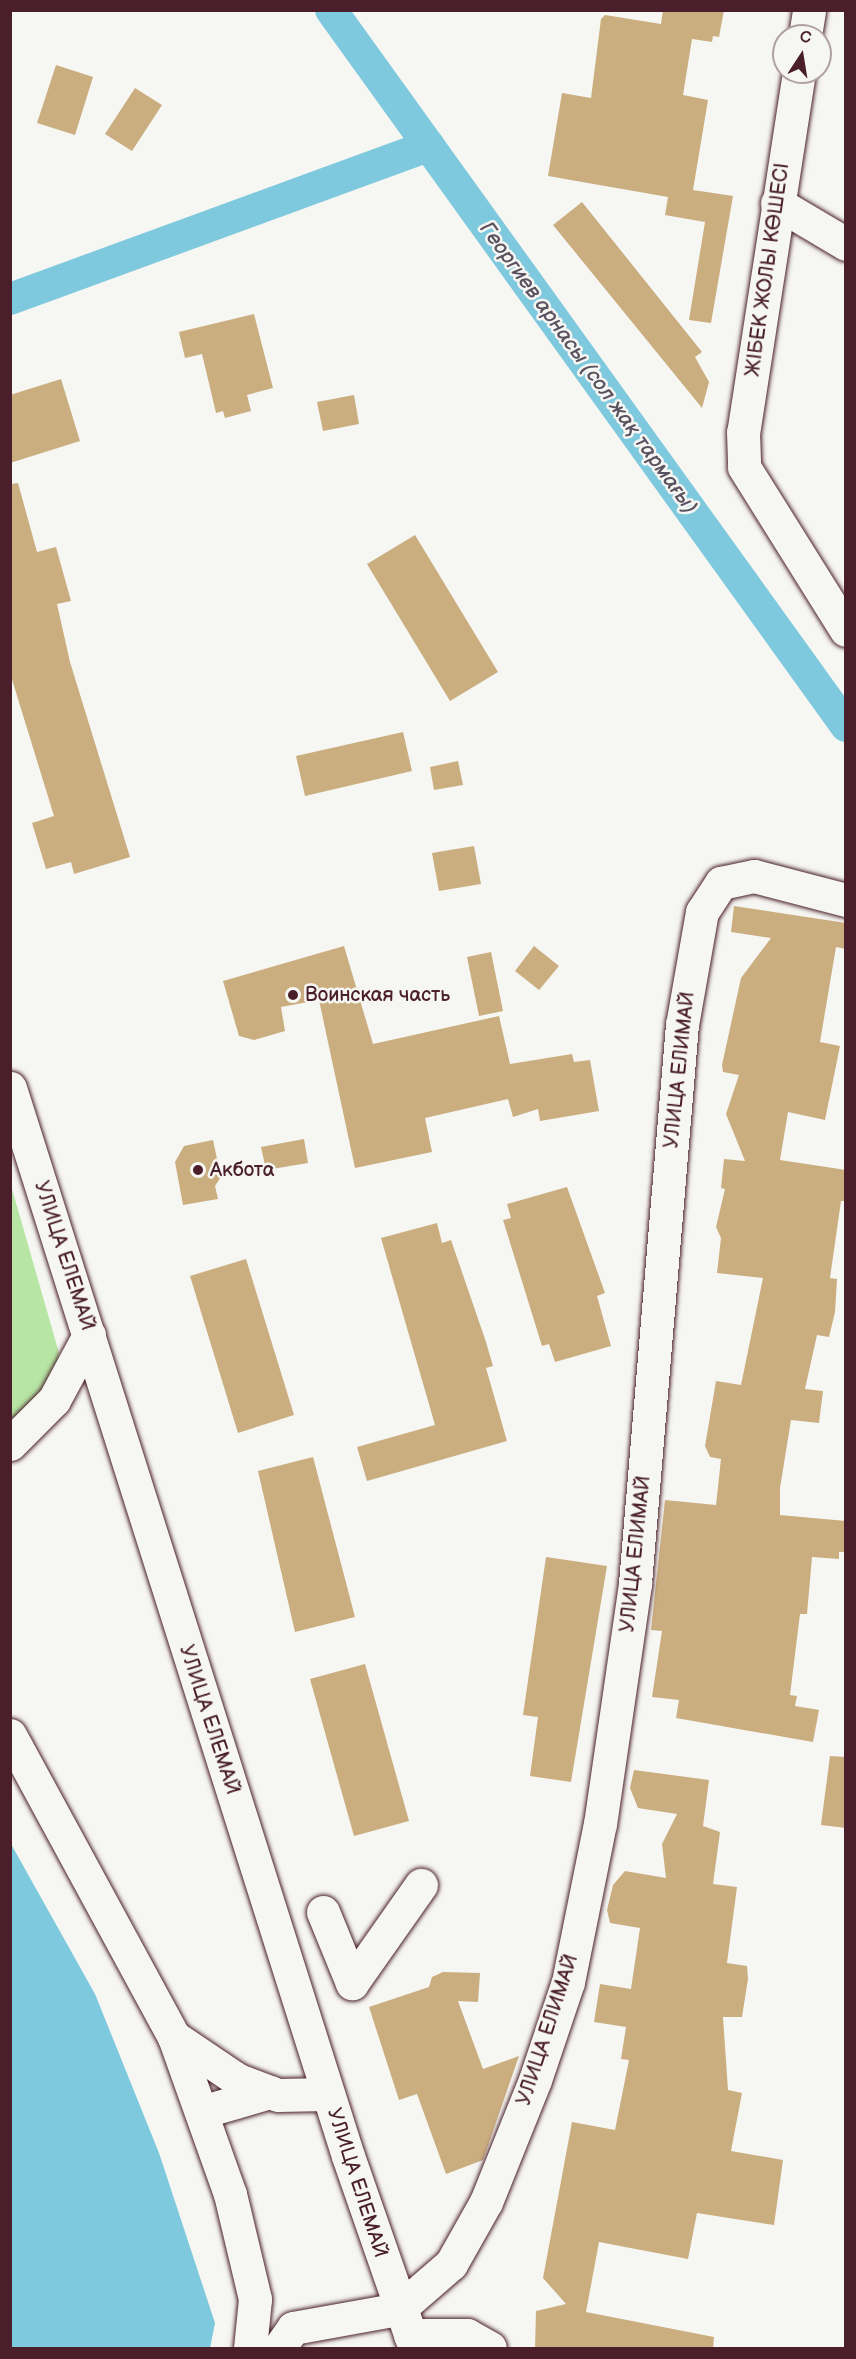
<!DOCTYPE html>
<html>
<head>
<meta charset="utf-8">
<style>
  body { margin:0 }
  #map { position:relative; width:856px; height:2359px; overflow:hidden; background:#f6f6f2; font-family:"Balsamiq Sans",sans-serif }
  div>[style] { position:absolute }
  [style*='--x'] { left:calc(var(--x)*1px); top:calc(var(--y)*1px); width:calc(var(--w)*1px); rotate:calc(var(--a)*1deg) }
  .green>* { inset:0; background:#b7e5a3 }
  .water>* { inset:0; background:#7ec9dd }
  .canal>* { height:32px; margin:-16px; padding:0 16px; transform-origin:16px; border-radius:16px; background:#7ec9dd }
  .building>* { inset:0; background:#cbae80 }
  .roads { filter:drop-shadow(0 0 2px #4a1f2b) drop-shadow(0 0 2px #4a1f2b) }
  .minor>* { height:33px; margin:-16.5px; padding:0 16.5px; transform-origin:16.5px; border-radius:16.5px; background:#f6f6f2 }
  .dots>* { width:16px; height:16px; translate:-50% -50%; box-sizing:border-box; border:3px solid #f6f6f2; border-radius:50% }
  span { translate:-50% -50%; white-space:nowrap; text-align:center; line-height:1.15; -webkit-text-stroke:5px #f6f6f2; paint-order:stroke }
  .street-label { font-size:20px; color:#4a1f2b }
  .poi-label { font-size:20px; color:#4a1f2b }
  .left { translate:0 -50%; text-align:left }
  .water-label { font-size:21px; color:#5a5260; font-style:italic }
  .frame { position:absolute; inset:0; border:12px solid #4a1f2b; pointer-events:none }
  .north { position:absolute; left:772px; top:24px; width:60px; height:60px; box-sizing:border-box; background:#f6f6f2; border:2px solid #b1a0a2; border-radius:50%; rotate:12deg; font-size:16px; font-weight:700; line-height:24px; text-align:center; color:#4a1f2b }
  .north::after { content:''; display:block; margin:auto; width:21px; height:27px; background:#4a1f2b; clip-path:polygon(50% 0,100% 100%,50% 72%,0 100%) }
</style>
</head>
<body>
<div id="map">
  <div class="green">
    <div style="clip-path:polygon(10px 1182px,59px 1353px,48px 1395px,10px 1424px)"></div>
  </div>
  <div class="water">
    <div style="clip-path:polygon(11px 1844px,95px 1994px,159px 2153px,215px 2323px,210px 2348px,11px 2348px)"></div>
  </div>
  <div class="canal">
    <div style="--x:331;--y:10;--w:882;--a:54.27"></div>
    <div style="--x:10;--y:299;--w:446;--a:-20.1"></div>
  </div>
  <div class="building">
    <div style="clip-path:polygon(663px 10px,724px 10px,719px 37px,713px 36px,712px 42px,692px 39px,683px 95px,708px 100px,693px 190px,733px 196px,711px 323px,689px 320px,705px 222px,665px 215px,668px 197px,548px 176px,562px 93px,591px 98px,601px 19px,605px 15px,661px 24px)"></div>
    <div style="clip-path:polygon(56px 65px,93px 77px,75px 135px,37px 123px)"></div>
    <div style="clip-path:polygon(135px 88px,162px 105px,132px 151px,105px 134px)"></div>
    <div style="clip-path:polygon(582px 202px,702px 352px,695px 357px,709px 382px,702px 408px,553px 225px)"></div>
    <div style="clip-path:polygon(254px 314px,273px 388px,247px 395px,251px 411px,225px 418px,223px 411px,216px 413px,202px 354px,185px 358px,179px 332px)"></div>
    <div style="clip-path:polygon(61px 379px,80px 441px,10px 463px,10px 395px)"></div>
    <div style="clip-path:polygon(354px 395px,359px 424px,323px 431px,317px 402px)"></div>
    <div style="clip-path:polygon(18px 483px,37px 552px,56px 547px,71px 601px,57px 604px,70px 662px,130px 857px,74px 874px,71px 862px,46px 869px,32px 823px,54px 816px,10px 673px,10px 484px)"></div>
    <div style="clip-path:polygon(415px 535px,498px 672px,450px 701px,367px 564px)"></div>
    <div style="clip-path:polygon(403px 732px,412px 771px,305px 796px,296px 756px)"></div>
    <div style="clip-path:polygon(458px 761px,463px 785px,434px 790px,430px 767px)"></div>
    <div style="clip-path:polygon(474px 846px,481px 884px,439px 891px,432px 853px)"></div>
    <div style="clip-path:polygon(734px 906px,846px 923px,846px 949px,836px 947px,820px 1042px,840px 1046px,825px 1120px,788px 1112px,780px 1160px,846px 1170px,846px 1201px,841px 1201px,830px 1278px,837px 1279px,835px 1312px,829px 1337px,817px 1335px,805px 1389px,823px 1391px,819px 1423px,791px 1420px,780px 1488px,780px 1515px,846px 1521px,846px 1552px,839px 1552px,839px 1559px,812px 1557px,807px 1614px,800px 1614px,790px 1695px,797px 1696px,795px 1706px,819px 1710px,813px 1742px,676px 1718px,679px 1700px,652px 1697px,662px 1631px,651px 1630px,665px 1500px,716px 1505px,721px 1459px,710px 1457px,705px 1446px,716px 1381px,741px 1385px,763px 1278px,717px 1273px,721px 1238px,716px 1227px,725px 1189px,721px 1188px,724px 1159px,745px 1161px,726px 1114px,739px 1075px,723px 1072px,722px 1065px,741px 978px,771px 938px,731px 932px)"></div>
    <div style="clip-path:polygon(344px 946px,373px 1044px,499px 1016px,510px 1064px,572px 1054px,574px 1062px,590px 1060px,599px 1111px,540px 1121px,538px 1109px,513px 1117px,508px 1099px,425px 1118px,432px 1152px,355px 1168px,319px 1000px,281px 1007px,285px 1031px,254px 1040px,239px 1036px,223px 981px)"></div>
    <div style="clip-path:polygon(534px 946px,559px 966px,539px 990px,515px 971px)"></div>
    <div style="clip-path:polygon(491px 952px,503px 1011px,479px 1016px,467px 957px)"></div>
    <div style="clip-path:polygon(304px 1139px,308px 1163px,266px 1170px,261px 1147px)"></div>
    <div style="clip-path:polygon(213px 1140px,221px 1177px,215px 1186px,218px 1199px,183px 1205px,175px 1162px,184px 1146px)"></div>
    <div style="clip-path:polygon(567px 1187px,605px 1293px,597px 1296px,611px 1346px,555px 1362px,549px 1344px,542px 1346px,503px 1220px,511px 1218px,507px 1204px)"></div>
    <div style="clip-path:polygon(437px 1223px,442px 1243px,451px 1240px,486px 1342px,493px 1366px,486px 1368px,507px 1441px,367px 1481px,357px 1447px,435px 1425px,381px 1238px)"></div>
    <div style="clip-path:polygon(246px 1259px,294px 1415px,238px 1433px,190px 1276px)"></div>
    <div style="clip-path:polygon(313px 1457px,355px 1617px,295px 1632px,258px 1471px)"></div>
    <div style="clip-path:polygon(546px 1557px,607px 1566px,571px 1782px,530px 1776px,538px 1717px,523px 1715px)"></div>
    <div style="clip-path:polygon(365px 1664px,409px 1821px,354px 1836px,310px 1679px)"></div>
    <div style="clip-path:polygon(830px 1756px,846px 1757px,846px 1828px,821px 1825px)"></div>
    <div style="clip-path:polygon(634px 1770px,709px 1780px,703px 1826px,720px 1832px,713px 1884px,737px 1887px,727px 1963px,747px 1966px,748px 1979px,742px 2017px,723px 2017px,728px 2090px,742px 2093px,731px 2151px,783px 2160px,774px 2225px,697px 2213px,688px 2259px,599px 2242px,586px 2312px,714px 2337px,713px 2349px,535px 2349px,536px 2311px,566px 2304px,543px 2278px,572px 2122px,615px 2130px,629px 2060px,621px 2059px,626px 2027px,594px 2022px,600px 1984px,631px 1989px,640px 1928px,610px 1923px,607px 1910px,613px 1885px,625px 1871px,666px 1878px,662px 1844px,677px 1814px,638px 1808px,630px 1788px)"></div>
    <div style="clip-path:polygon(443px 1972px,480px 1973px,478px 2002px,458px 2001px,483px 2069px,519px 2056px,483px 2160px,446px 2174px,417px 2094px,399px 2100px,369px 2007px,429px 1987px,432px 1977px)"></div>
  </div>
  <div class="roads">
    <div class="minor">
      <div style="--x:805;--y:36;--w:26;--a:-81"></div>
      <div style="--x:799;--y:72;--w:364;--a:98.8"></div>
      <div style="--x:743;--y:432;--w:35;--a:88"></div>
      <div style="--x:744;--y:467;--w:192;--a:58"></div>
      <div style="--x:777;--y:203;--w:80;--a:30.7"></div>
      <div style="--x:10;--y:1088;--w:1120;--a:72.44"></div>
      <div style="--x:348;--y:2156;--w:203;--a:70.8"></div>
      <div style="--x:10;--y:1444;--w:62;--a:-45"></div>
      <div style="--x:54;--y:1400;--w:74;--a:-61.7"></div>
      <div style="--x:10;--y:1735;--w:344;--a:61.5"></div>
      <div style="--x:174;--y:2037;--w:167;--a:70.4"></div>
      <div style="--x:230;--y:2194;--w:108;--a:76.6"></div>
      <div style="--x:255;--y:2299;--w:49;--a:95.8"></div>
      <div style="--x:323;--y:1912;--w:77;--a:67.8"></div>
      <div style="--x:352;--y:1983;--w:120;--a:-54.9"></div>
      <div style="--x:174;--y:2037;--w:77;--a:33.9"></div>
      <div style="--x:238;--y:2080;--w:43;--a:20.6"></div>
      <div style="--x:278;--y:2095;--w:50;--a:-1.1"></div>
      <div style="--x:201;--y:2112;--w:72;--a:-16.2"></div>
      <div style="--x:410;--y:2335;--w:57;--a:0"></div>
      <div style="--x:467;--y:2335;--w:26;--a:29"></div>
      <div style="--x:279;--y:2348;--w:24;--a:-55"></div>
      <div style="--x:293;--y:2328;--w:108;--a:-10.2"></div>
      <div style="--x:399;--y:2309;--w:69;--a:-40.9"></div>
      <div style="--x:451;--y:2264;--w:71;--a:-60.6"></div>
      <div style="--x:486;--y:2202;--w:131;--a:-68.1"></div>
      <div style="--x:535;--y:2080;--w:103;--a:-71.4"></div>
      <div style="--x:568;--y:1982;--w:161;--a:-78.6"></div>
      <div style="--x:600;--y:1824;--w:244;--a:-81.7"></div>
      <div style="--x:635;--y:1583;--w:560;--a:-85.19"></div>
      <div style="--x:682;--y:1025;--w:115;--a:-80"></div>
      <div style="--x:702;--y:912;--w:35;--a:-57"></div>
      <div style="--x:721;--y:883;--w:34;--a:-12"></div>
      <div style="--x:754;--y:876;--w:95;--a:14.6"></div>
    </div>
  </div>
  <div class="dots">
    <div style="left:293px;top:995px;background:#4a1f2b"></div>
    <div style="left:198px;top:1170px;background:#4a1f2b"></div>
  </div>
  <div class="street-label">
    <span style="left:768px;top:270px;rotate:-82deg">ЖІБЕК ЖОЛЫ КӨШЕСІ</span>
    <span style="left:680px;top:1070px;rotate:-84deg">УЛИЦА ЕЛИМАЙ</span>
    <span style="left:64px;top:1256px;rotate:72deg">УЛИЦА ЕЛЕМАЙ</span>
    <span style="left:636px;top:1554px;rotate:-84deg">УЛИЦА ЕЛИМАЙ</span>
    <span style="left:209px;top:1720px;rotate:72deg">УЛИЦА ЕЛЕМАЙ</span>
    <span style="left:548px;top:2030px;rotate:-72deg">УЛИЦА ЕЛИМАЙ</span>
    <span style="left:357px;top:2183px;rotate:72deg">УЛИЦА ЕЛЕМАЙ</span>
  </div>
  <div class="poi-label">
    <span class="left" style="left:305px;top:995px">Воинская часть</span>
    <span class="left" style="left:210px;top:1170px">Акбота</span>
  </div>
  <div class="water-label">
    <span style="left:588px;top:368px;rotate:54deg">Георгиев арнасы (сол жақ тармағы)</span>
  </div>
  <div class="frame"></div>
  <div class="north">С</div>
</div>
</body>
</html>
